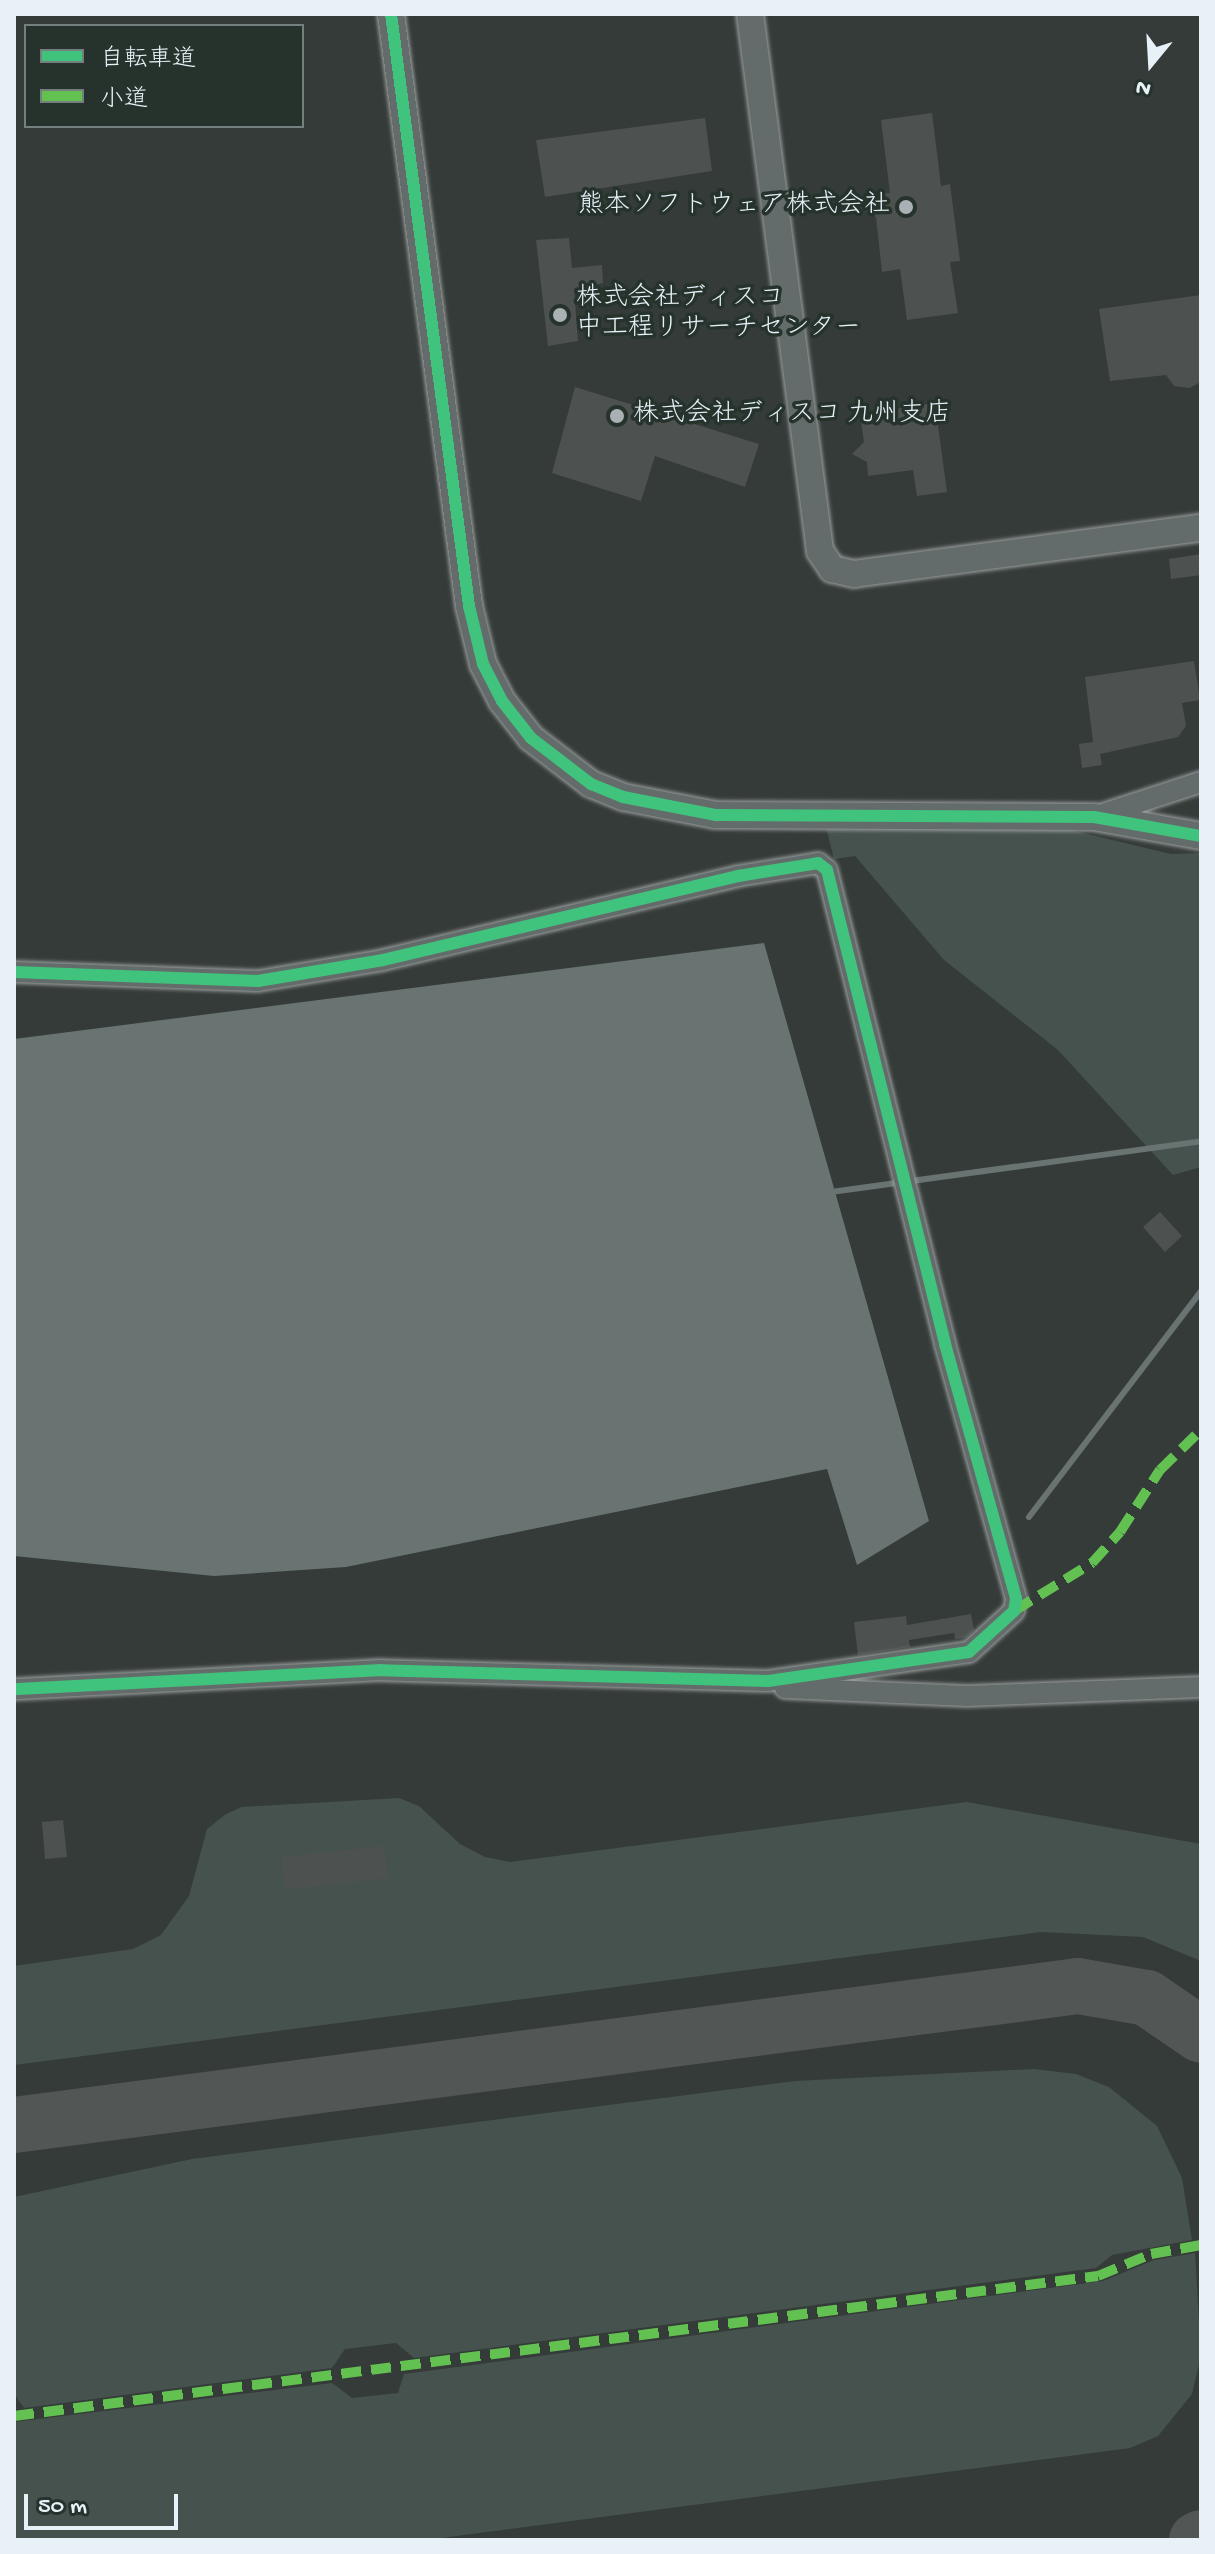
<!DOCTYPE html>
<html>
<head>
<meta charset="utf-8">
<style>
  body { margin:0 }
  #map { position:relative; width:1215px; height:2554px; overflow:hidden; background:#353b38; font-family:"Gochi Hand","Klee One",sans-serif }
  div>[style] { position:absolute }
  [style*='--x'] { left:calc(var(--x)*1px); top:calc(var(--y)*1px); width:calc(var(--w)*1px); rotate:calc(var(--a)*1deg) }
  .green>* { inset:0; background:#46524e }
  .water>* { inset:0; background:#687372 }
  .stream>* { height:6px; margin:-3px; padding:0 3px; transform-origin:3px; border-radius:3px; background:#687372 }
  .taxiway>* { height:56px; margin:-28px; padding:0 28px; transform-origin:28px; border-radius:28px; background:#525654 }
  .building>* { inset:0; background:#4d5250 }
  .roads { filter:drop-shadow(0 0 2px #9a9f9f) drop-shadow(0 0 2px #9a9f9f) }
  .minor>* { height:20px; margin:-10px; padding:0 10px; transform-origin:10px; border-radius:10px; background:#646b6b }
  .tertiary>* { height:26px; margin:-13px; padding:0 13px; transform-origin:13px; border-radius:13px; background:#646b6b }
  .quiet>* { height:10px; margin-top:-5px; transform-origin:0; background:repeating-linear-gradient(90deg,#63c152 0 20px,transparent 0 30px) }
  .cycleway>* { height:12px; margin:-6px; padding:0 6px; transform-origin:6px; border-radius:6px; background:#40c37c }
  .dots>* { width:22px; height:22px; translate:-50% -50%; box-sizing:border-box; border:4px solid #26332d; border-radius:50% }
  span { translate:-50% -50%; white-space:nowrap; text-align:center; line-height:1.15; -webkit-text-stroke:7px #26332d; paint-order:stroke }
  .poi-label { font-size:26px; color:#e8f1f8 }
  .right { translate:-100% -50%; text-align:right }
  .left { translate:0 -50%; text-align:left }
  .frame { position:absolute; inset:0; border:16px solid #e8f1f8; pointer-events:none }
  .legend { position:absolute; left:24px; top:24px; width:280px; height:104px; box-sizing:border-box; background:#26332d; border:2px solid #747f7e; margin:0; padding:10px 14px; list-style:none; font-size:24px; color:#e8f1f8 }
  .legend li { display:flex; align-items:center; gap:16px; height:40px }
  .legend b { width:40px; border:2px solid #747f7e }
  .north { position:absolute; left:1111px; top:24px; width:80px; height:80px; -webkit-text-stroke:6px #26332d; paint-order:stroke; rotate:198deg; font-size:22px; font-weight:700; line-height:32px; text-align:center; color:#e8f1f8 }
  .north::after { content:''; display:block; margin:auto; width:28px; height:36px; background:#e8f1f8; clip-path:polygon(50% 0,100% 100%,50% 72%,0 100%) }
  .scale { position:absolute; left:24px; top:2494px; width:154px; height:36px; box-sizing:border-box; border:4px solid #e8f1f8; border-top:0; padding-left:10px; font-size:24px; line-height:28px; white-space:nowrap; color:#e8f1f8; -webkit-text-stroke:6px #26332d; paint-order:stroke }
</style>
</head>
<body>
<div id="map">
  <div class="green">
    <div style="clip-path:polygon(825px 823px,1066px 829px,1171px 854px,1201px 853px,1201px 1167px,1173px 1175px,1058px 1050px,944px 960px,855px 856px,834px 859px)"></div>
    <div style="clip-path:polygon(399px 1798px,419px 1806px,460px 1844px,485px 1857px,510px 1862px,967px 1802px,1201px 1844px,1201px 1961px,1143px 1937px,1041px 1932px,14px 2065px,14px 1966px,133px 1949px,161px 1935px,189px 1896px,207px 1829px,226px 1814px,242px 1807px)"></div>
    <div style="clip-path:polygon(1034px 2069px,1076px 2074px,1109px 2087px,1157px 2126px,1182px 2178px,1192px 2240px,1112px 2255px,1096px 2268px,414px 2358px,396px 2343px,345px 2349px,332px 2368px,24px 2408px,14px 2394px,14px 2197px,192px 2159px,795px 2081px)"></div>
    <div style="clip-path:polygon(1195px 2253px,1201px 2356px,1192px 2394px,1158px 2436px,1130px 2448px,426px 2540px,14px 2540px,14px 2422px,332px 2383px,352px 2398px,398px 2393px,404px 2374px,1103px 2281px,1154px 2260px)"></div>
  </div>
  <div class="water">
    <div style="clip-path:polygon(764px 943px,929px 1521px,857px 1565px,827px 1469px,346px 1567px,214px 1576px,14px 1556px,14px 1039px)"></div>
  </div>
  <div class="stream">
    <div style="--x:831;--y:1192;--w:373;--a:-7.8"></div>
    <div style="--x:1029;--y:1517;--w:284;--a:-52.7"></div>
  </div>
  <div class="taxiway">
    <div style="--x:14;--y:2125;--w:1073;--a:-7.44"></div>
    <div style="--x:1078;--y:1986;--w:70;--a:9.9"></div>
    <div style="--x:1147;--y:1998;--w:65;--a:34.4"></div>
    <div style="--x:1197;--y:2540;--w:4;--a:-27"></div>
  </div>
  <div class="building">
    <div style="clip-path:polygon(932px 113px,941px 186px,950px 184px,960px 261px,950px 262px,958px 313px,907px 320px,900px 269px,882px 272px,876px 217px,841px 197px,890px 193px,881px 120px)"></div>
    <div style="clip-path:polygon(705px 118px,712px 171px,545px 197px,536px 140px)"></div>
    <div style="clip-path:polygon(569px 238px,572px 268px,602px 265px,603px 283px,574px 289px,578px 341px,548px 346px,536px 240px)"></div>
    <div style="clip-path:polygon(1201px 295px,1201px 382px,1189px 388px,1174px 386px,1166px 375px,1110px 381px,1099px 309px)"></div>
    <div style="clip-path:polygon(575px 387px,759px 444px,745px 487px,655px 456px,641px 501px,552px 473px)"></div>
    <div style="clip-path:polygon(935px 403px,947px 492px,917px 496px,913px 470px,868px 476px,867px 462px,852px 454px,864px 442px,860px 414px)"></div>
    <div style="clip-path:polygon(1201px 554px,1201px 575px,1171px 579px,1169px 559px)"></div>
    <div style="clip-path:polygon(1194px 661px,1200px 700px,1182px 703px,1186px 726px,1178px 737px,1100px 754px,1102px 765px,1082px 768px,1079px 744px,1093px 742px,1085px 677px)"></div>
    <div style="clip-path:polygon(1160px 1212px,1182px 1236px,1165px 1252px,1143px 1227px)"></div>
    <div style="clip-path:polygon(971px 1614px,974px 1630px,966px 1638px,955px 1639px,954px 1633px,909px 1640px,910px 1647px,858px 1655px,854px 1622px,906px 1616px,907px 1625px)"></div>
    <div style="clip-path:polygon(63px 1820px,67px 1857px,45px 1859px,42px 1822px)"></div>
    <div style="clip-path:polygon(384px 1846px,388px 1878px,285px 1890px,281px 1857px)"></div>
  </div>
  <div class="roads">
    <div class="minor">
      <div style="--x:1094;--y:817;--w:113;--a:-18.1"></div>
      <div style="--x:14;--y:972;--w:244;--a:2.1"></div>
      <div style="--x:258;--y:981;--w:127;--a:-9.5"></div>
      <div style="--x:383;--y:960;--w:365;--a:-13.3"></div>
      <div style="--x:738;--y:876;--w:81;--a:-9.2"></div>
      <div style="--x:818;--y:863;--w:11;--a:38"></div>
      <div style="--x:827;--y:870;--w:488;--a:76"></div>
      <div style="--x:945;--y:1344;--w:265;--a:74.4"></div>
      <div style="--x:1016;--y:1599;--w:12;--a:99"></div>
      <div style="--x:1014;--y:1611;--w:61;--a:137.7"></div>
      <div style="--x:969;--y:1652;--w:203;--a:171.8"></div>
      <div style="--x:768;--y:1681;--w:387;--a:-178.4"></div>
      <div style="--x:381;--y:1670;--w:367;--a:177"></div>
      <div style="--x:785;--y:1688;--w:182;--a:2.5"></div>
      <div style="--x:967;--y:1696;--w:234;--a:-2.2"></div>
    </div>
    <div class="tertiary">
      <div style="--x:391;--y:14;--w:597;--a:82.49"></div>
      <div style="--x:469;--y:606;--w:60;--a:76.4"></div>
      <div style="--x:483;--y:664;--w:42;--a:62.8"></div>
      <div style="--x:502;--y:701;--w:47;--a:51.9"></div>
      <div style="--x:531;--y:738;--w:76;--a:37.5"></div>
      <div style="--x:591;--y:784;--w:35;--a:22"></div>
      <div style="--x:623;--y:797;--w:95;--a:11"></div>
      <div style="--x:716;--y:815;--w:378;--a:0.3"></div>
      <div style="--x:1094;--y:817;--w:109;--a:10.1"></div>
      <div style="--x:750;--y:14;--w:542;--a:82.57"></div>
      <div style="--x:820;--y:551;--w:22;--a:56"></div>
      <div style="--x:832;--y:569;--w:23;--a:13"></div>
      <div style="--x:854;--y:574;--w:350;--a:-7.6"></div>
    </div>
  </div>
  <div class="quiet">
    <div style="--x:1014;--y:1611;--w:92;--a:-31.6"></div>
    <div style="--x:1092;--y:1563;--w:42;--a:-47.9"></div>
    <div style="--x:1120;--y:1532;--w:74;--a:-57.2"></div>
    <div style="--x:1160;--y:1470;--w:57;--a:-44.3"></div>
    <div style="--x:14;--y:2416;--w:1093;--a:-7.36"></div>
    <div style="--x:1098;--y:2276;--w:57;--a:-22.5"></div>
    <div style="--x:1151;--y:2254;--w:51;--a:-10.2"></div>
  </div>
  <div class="cycleway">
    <div style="--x:391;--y:14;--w:597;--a:82.49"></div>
    <div style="--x:469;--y:606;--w:60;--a:76.4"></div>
    <div style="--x:483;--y:664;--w:42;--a:62.8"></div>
    <div style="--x:502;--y:701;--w:47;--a:51.9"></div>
    <div style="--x:531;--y:738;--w:76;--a:37.5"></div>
    <div style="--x:591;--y:784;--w:35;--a:22"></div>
    <div style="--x:623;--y:797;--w:95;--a:11"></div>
    <div style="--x:716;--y:815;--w:378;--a:0.3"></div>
    <div style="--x:1094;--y:817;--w:109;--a:10.1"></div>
    <div style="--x:14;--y:972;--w:244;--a:2.1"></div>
    <div style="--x:258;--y:981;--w:127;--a:-9.5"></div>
    <div style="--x:383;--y:960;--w:365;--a:-13.3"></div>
    <div style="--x:738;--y:876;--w:81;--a:-9.2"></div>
    <div style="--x:818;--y:863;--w:11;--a:38"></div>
    <div style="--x:827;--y:870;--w:488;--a:76"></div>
    <div style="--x:945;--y:1344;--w:265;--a:74.4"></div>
    <div style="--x:1016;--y:1599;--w:12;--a:99"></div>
    <div style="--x:1014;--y:1611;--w:61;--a:137.7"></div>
    <div style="--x:969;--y:1652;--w:203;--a:171.8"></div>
    <div style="--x:768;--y:1681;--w:387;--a:-178.4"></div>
    <div style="--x:381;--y:1670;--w:367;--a:177"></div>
  </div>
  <div class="dots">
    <div style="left:906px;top:207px;background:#a9b1b5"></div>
    <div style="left:560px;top:315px;background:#a9b1b5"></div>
    <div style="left:617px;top:416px;background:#a9b1b5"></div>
  </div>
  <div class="poi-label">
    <span class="right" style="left:890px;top:207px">熊本ソフトウェア株式会社</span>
    <span class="left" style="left:576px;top:315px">株式会社ディスコ<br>中工程リサーチセンター</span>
    <span class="left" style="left:633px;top:416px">株式会社ディスコ 九州支店</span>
  </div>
  <div class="frame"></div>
  <ul class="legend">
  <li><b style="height:10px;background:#40c37c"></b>自転車道</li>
  <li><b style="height:10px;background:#63c152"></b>小道</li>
  </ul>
  <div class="north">N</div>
  <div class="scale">50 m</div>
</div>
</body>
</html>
